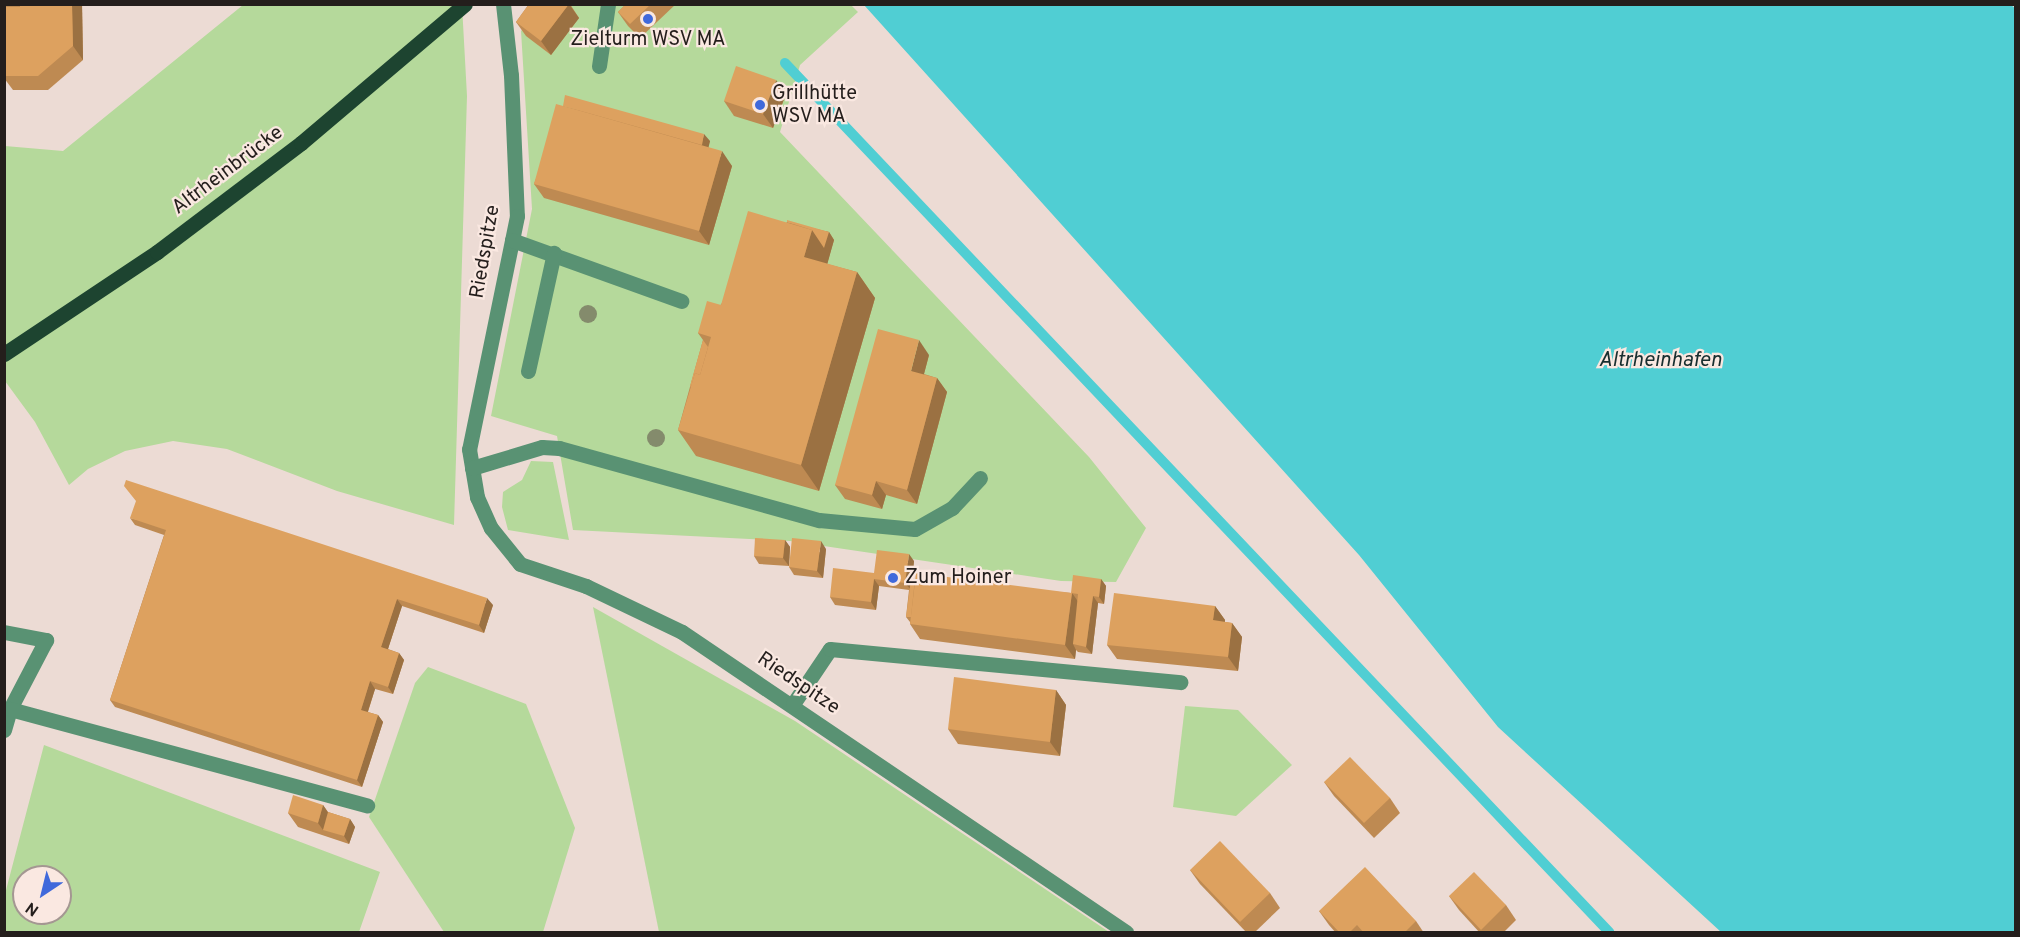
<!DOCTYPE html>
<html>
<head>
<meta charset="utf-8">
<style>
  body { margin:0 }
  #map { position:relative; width:2020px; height:937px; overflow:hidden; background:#ecdbd4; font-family:Overpass,sans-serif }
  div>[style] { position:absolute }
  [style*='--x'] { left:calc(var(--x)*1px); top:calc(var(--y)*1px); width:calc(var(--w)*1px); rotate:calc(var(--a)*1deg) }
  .green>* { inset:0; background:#b5d99b }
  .water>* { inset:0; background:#50ced3 }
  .stream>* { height:10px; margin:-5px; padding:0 5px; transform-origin:5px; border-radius:5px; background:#50ced3 }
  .minor>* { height:15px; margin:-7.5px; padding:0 7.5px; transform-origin:7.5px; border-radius:7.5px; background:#599273 }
  .major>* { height:15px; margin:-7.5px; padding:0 7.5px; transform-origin:7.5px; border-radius:7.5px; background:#1d4430 }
  .trees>* { width:18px; height:18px; margin:-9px; border-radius:50%; background:#848b6c }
  .wall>* { inset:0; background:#be8a52 }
  .shaded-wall>* { inset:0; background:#9b7142 }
  .building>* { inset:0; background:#dda15f }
  .dots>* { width:16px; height:16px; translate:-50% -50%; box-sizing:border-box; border:3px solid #fae8e1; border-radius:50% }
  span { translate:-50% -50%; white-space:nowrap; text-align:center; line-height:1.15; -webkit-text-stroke:4.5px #fae8e1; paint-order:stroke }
  .poi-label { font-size:20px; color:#241e1c }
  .left { translate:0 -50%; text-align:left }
  .street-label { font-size:20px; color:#241e1c }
  .water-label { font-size:21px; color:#182e2f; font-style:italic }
  .frame { position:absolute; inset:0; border:6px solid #241e1c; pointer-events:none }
  .north { position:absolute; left:12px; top:865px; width:60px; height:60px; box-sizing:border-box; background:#fae8e1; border:2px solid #a49792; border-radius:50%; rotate:215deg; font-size:16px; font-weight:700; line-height:24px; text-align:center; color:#241e1c }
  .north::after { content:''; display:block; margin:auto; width:21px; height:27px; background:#4069db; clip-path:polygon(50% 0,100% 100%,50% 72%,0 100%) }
</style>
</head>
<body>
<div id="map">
  <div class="green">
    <div style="clip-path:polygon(243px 5px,462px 5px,467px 96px,454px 525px,337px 491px,227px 449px,173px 441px,125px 451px,88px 469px,69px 485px,35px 422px,5px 381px,5px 146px,63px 151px)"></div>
    <div style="clip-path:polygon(547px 5px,851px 5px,858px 12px,800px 65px,780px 132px,1089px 457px,1146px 528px,1116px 582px,1061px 581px,790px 541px,573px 530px,557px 436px,491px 416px,532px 209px,521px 31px)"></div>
    <div style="clip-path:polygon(531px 461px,553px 462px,569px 540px,508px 530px,502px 507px,503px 492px,522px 480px)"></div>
    <div style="clip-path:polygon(593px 607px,795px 721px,1109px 932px,659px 932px)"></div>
    <div style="clip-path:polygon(428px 667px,526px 704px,575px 828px,543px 932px,444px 932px,369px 817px,415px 683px)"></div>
    <div style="clip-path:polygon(1185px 706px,1238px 710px,1292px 765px,1236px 816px,1173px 807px)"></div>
    <div style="clip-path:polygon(evenodd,44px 745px,380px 872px,359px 932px,5px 932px,5px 894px,44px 745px,24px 877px,60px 877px,60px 913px,24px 913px,24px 877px)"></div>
  </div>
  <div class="water">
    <div style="clip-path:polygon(864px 5px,2011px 5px,2016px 9px,2015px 932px,1721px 932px,1498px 727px,1359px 555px)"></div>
  </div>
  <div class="stream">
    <div style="--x:785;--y:63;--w:1198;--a:46.52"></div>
  </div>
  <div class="minor">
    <div style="--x:503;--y:4;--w:71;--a:83.6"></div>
    <div style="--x:511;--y:75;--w:141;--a:87.6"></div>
    <div style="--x:517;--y:216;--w:238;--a:101.6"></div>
    <div style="--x:469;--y:449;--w:49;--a:80.5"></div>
    <div style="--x:477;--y:497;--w:34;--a:66"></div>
    <div style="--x:491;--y:528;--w:46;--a:51.1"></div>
    <div style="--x:520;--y:564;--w:70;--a:18.4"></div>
    <div style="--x:586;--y:586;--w:106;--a:25.6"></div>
    <div style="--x:682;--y:632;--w:536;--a:34.05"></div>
    <div style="--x:599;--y:66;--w:63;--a:-81.7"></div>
    <div style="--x:512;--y:240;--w:180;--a:19.8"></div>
    <div style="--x:528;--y:371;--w:121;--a:-77.6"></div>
    <div style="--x:472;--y:468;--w:73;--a:-16.7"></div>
    <div style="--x:542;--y:447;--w:17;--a:3"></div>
    <div style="--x:559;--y:448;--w:270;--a:15.5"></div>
    <div style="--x:819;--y:520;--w:96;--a:5.4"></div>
    <div style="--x:915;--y:529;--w:43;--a:-29.6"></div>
    <div style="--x:952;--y:508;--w:41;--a:-47"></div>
    <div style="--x:4;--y:632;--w:43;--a:10.8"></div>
    <div style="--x:46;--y:640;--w:78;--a:117.6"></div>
    <div style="--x:793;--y:704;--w:66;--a:-56.1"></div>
    <div style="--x:830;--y:649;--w:352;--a:5.4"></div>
    <div style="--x:4;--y:730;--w:22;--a:-74"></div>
    <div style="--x:10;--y:709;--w:370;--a:15.1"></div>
  </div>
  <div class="major">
    <div style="--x:4;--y:354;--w:184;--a:-33.7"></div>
    <div style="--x:157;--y:252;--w:181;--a:-37.1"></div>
    <div style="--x:301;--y:143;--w:215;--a:-40.3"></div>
  </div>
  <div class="trees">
    <div style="left:588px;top:314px"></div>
    <div style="left:656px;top:438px"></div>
  </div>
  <div class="wall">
    <div style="clip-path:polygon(4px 4px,82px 4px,83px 60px,48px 90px,13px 90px,4px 78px)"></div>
    <div style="clip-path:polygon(529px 4px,570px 4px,579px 18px,551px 55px,526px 36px,516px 22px)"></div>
    <div style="clip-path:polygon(626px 4px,676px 4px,640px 38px,628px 26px,618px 12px)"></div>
    <div style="clip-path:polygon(786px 94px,773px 128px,734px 116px,724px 101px)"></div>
    <div style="clip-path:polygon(563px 106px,710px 141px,708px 147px,732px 166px,709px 245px,544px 198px,534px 184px)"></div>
    <div style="clip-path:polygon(787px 222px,829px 232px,834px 240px,827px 264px,857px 272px,875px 298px,819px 491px,696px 456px,678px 430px,703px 340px,698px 333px)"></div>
    <div style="clip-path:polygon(929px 355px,924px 374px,937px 378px,947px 392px,917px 504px,886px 495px,882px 509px,845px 499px,835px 485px)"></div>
    <div style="clip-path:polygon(130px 518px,493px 605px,484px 633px,402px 606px,388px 649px,399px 653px,404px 660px,393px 694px,375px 689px,368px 712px,378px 715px,383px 722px,362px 787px,115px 707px,110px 700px,164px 535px,135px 525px)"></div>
    <div style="clip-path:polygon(785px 540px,790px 547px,789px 566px,759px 564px,754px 556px)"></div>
    <div style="clip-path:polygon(826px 549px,823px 578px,794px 575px,789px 567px)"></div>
    <div style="clip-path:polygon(914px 561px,912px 579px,1071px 593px,1101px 579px,1106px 586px,1104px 604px,1098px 603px,1092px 654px,1078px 652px,1076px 650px,1075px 659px,920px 639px,910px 624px,910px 622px,906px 617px,909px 590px,879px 586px,876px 610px,835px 605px,830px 597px,874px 573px)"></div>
    <div style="clip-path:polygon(1215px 606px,1225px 620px,1225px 622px,1232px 623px,1242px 637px,1238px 671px,1117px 659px,1107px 645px)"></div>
    <div style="clip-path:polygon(1056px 690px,1066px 705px,1060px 756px,958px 744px,948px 729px)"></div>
    <div style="clip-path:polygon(1324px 782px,1390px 798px,1400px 813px,1374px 838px,1334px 796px)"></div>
    <div style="clip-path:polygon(323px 805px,328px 812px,350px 819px,355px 827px,349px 844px,298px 827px,288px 813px)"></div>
    <div style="clip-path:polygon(1190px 870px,1270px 893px,1280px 908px,1254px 933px,1247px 933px,1200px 884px)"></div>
    <div style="clip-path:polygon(1449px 896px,1506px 905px,1516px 920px,1503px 933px,1480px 933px,1459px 910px)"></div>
    <div style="clip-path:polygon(1319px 911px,1416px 921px,1424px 933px,1336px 933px,1329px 925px)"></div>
  </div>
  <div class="shaded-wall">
    <div style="clip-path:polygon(72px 4px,82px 4px,83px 60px,73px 46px)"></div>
    <div style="clip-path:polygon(569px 4px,579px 18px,551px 55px,541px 41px)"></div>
    <div style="clip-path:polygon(776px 80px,786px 94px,773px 128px,763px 114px)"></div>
    <div style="clip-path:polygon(704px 134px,710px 141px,706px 158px,700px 151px)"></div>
    <div style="clip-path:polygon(722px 151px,732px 166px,709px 245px,699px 231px)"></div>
    <div style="clip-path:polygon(812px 230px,829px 232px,834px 240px,822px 283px,804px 257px)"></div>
    <div style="clip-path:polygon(857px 272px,875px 298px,819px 491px,801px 465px)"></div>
    <div style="clip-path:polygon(919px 340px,929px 355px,921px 385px,911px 371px)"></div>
    <div style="clip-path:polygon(937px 378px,947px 392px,917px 504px,907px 490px)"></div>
    <div style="clip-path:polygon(876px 481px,886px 495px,882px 509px,872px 495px)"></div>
    <div style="clip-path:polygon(785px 540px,790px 547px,789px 566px,783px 558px)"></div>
    <div style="clip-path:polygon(821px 541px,826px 549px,823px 578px,817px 571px)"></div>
    <div style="clip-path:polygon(909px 554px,914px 561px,911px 590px,905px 583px)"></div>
    <div style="clip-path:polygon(874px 579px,879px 586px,876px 610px,871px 602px)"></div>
    <div style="clip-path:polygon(1101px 579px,1106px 586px,1104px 604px,1099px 597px)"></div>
    <div style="clip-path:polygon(1072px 593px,1082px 607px,1073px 644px,1076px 650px,1075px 659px,1065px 645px)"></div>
    <div style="clip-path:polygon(1093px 596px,1098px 603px,1092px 654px,1086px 647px)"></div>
    <div style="clip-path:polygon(487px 598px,493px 605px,484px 633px,479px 625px)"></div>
    <div style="clip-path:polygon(397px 599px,402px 606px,386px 655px,381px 647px)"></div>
    <div style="clip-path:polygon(1215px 606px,1225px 620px,1223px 635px,1213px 620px)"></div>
    <div style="clip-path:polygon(1232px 623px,1242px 637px,1238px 671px,1228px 657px)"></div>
    <div style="clip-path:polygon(399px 653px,404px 660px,393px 694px,388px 687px)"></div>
    <div style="clip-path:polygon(370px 681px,375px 689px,366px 717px,361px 710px)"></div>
    <div style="clip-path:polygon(1056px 690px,1066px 705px,1060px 756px,1050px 742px)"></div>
    <div style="clip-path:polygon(378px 715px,383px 722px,362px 787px,357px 780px)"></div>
    <div style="clip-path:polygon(323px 805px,333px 820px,323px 830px,318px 823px)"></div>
    <div style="clip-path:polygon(350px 819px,355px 827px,349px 844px,344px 836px)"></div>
  </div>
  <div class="building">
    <div style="clip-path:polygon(20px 4px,72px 4px,73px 46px,38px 76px,4px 76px,4px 7px,20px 7px)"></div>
    <div style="clip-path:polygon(529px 4px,569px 4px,541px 41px,516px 22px)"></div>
    <div style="clip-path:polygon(626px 4px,651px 4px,630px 24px,618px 12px)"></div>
    <div style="clip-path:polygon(736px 66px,776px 80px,763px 114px,724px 101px)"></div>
    <div style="clip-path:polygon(565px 95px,704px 134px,702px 145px,563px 106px)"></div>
    <div style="clip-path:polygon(556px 104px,722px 151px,699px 231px,534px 184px)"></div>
    <div style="clip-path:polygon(748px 211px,812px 230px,804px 257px,857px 272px,801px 465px,678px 430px,695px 373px,700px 375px,711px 337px,698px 333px,707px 301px,721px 305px)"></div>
    <div style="clip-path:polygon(787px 220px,829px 232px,824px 248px,812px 230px,787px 222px)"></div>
    <div style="clip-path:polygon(878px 329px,919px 340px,911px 371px,937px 378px,907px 490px,876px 481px,872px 495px,835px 485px)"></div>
    <div style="clip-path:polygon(703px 340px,708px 347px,700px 375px,695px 373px,691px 387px,690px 386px)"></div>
    <div style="clip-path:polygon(126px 480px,487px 598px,479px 625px,397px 599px,381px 647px,399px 653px,388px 687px,370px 681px,361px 710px,378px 715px,357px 780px,110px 700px,166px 530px,130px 518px,136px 501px,124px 486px)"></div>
    <div style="clip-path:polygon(755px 538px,785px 540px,783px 558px,754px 556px)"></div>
    <div style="clip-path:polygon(792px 538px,821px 541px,817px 571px,789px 567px)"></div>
    <div style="clip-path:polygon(877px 550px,909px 554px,905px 583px,874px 579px,871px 602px,830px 597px,833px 568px,874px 573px)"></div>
    <div style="clip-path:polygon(916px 573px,1072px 593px,1065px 645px,910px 624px)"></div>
    <div style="clip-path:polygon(1073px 575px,1101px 579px,1099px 597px,1093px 596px,1086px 647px,1073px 644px,1078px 594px,1071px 593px)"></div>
    <div style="clip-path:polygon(911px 579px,915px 579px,911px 617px,906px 617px)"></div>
    <div style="clip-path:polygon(1114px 593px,1215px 606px,1213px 620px,1232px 623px,1228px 657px,1107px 645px)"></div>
    <div style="clip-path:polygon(954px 677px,1056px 690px,1050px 742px,948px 729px)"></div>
    <div style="clip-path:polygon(1350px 757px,1390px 798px,1364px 823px,1324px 782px)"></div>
    <div style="clip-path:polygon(293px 795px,323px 805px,318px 823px,288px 813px)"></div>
    <div style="clip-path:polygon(328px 812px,350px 819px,344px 836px,323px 830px)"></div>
    <div style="clip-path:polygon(1220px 841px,1270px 893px,1240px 922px,1190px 870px)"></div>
    <div style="clip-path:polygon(1365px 867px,1416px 921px,1404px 933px,1364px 933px,1357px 925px,1349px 933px,1340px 933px,1319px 911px)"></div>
    <div style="clip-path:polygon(1474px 872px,1506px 905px,1481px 930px,1449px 896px)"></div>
  </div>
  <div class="dots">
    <div style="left:648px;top:19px;background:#4069db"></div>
    <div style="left:760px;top:105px;background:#4069db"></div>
    <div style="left:893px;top:578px;background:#4069db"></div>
  </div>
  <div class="poi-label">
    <span style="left:648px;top:40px">Zielturm WSV MA</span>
    <span class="left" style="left:772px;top:106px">Grillhütte<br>WSV MA</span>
    <span class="left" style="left:905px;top:578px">Zum Hoiner</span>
  </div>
  <div class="street-label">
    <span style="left:228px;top:171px;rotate:-37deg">Altrheinbrücke</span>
    <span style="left:486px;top:252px;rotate:-80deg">Riedspitze</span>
    <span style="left:798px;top:684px;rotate:34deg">Riedspitze</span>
  </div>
  <div class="water-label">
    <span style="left:1660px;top:361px">Altrheinhafen</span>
  </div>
  <div class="frame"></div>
  <div class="north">N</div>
</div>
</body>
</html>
